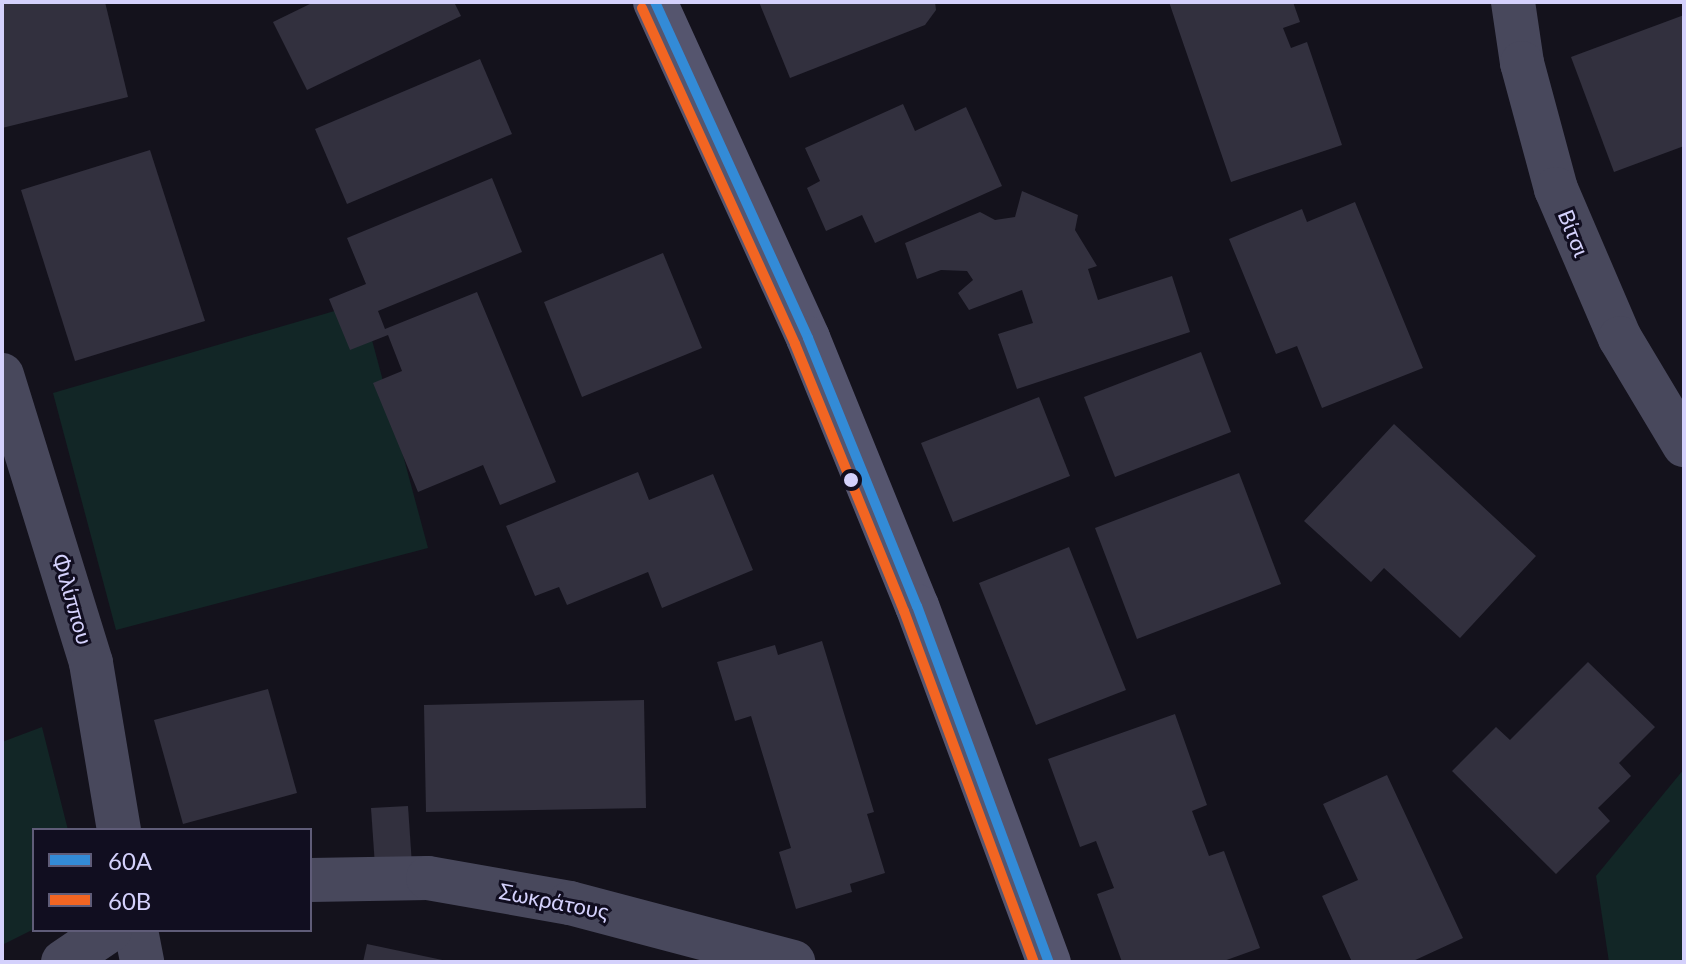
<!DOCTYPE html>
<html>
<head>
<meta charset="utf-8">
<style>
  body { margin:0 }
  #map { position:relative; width:1686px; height:964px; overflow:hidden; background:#14121c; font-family:Lato,sans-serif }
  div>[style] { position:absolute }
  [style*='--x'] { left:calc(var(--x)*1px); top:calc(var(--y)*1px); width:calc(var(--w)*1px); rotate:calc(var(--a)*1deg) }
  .green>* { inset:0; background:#122626 }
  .building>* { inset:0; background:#32303e }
  .street>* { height:44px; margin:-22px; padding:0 22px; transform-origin:22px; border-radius:22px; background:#48485c }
  .secondary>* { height:44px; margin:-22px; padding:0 22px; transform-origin:22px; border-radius:22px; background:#55556e }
  .bus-1>* { height:10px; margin:-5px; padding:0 5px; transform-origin:5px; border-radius:5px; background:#338bd7 }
  .bus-2>* { height:10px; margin:-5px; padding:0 5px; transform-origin:5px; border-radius:5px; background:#f26522 }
  .dots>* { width:22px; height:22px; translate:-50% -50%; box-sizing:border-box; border:4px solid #110e20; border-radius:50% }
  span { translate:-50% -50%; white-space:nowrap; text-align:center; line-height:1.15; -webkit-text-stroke:6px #110e20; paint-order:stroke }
  .street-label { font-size:22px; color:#d4d1fc }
  .frame { position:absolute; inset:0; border:4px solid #d4d1fc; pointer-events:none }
  .legend { position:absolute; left:32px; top:828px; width:280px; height:104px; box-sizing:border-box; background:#110e20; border:2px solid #5f5c78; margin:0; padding:10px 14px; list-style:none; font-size:24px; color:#d4d1fc }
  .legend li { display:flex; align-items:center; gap:16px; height:40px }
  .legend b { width:40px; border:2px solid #5f5c78 }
</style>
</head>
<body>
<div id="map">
  <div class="green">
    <div style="clip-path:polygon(362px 303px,428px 548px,116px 630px,53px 393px)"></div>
    <div style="clip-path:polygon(42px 727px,68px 830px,34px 830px,34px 929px,2px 945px,2px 742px)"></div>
    <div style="clip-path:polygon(1684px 769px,1684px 962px,1609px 962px,1596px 876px)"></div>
  </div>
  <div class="building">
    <div style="clip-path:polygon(2px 2px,105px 2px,128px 97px,2px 128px)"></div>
    <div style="clip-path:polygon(314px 2px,454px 2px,461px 16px,307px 90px,273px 22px)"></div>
    <div style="clip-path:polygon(759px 2px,935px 2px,936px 10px,925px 25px,790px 78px)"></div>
    <div style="clip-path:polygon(1169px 2px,1293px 2px,1300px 22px,1283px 28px,1291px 48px,1307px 42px,1342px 145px,1231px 182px)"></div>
    <div style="clip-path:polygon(1684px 15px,1684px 146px,1614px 172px,1571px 57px)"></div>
    <div style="clip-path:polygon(480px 59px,512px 134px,347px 204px,315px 129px)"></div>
    <div style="clip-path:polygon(903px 104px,915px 131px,966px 107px,1002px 186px,875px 243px,862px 215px,826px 231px,807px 188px,820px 181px,805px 148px)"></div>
    <div style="clip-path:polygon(150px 150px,205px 321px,75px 361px,21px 190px)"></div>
    <div style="clip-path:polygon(492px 178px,522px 252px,378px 311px,385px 329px,477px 292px,556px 482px,500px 505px,483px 465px,418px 492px,373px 383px,402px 371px,388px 335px,350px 350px,329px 299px,366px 284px,347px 238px)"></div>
    <div style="clip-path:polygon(1022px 191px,1078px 215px,1075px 230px,1097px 266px,1088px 269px,1098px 300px,1172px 276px,1190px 332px,1017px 389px,998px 334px,1033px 323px,1022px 290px,969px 310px,958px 293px,973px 280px,967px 271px,941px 270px,917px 279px,905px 243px,980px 212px,995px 220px,1015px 217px)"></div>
    <div style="clip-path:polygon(1355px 202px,1423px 368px,1322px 408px,1297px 346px,1276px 354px,1229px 239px,1302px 209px,1307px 222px)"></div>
    <div style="clip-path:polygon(663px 253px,702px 348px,582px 397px,544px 302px)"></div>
    <div style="clip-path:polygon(1201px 352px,1231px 432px,1115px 477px,1084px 397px)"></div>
    <div style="clip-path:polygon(1039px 397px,1070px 476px,953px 522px,921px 443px)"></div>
    <div style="clip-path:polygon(1394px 424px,1536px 556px,1460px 638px,1384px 568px,1371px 582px,1304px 521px)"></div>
    <div style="clip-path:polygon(638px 472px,649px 500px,713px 474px,753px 570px,662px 608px,648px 572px,567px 605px,559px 587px,535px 596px,506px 526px)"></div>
    <div style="clip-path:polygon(1239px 473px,1281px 584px,1137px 639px,1095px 528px)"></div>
    <div style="clip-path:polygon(1069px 547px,1126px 690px,1036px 725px,979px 583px)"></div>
    <div style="clip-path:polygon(822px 641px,874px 812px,867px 814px,885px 873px,850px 884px,852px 892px,796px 909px,779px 852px,791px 848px,751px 716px,735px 721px,717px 662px,775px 645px,778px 655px)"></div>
    <div style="clip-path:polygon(1588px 662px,1655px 727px,1619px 763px,1631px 776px,1598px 808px,1610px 821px,1556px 874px,1452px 771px,1496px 727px,1510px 740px)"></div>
    <div style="clip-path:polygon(268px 689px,297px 793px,183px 824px,154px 720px)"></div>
    <div style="clip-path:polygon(644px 700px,646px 808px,426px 812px,424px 705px)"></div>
    <div style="clip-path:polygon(1175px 714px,1207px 805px,1192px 811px,1209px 856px,1224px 851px,1260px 948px,1221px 962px,1122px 962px,1097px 894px,1114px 888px,1096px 841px,1080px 847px,1048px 759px)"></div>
    <div style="clip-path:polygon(1387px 775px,1463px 938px,1411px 962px,1352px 962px,1322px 896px,1358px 880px,1323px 804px)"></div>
    <div style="clip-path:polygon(408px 806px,412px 865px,375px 866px,371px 808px)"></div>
    <div style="clip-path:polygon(367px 944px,447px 961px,447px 962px,363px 962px)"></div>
  </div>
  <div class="street">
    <div style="--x:1513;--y:2;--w:62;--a:81.6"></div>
    <div style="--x:1522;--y:63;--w:131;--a:74.9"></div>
    <div style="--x:1556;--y:189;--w:162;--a:66.8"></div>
    <div style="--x:1620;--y:338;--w:125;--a:59.1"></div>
    <div style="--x:2;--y:375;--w:301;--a:72.8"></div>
    <div style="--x:91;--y:663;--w:169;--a:80.5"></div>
    <div style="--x:310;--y:880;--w:118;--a:-1"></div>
    <div style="--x:428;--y:878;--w:144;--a:10"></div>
    <div style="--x:570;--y:903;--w:231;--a:14.8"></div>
    <div style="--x:136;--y:930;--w:33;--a:79"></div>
    <div style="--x:63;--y:962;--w:57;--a:-34.2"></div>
  </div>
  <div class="secondary">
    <div style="--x:655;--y:2;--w:369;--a:65.5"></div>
    <div style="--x:808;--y:338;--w:289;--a:67.9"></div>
    <div style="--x:917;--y:606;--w:380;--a:69.7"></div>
  </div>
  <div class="bus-1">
    <div style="--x:655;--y:2;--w:369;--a:65.5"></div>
    <div style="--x:808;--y:338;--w:289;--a:67.9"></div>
    <div style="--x:917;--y:606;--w:380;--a:69.7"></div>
  </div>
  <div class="bus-2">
    <div style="--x:642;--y:8;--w:369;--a:65.5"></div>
    <div style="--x:795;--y:344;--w:288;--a:67.8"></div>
    <div style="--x:904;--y:611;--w:374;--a:69.7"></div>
  </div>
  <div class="dots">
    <div style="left:851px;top:480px;background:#d4d1fc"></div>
  </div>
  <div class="street-label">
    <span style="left:1574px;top:233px;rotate:68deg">Βίτσι</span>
    <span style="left:73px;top:599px;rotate:74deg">Φιλίππου</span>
    <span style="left:554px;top:901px;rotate:11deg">Σωκράτους</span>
  </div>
  <div class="frame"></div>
  <ul class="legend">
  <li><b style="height:10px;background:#338bd7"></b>60Α</li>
  <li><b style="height:10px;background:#f26522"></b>60Β</li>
  </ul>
</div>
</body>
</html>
